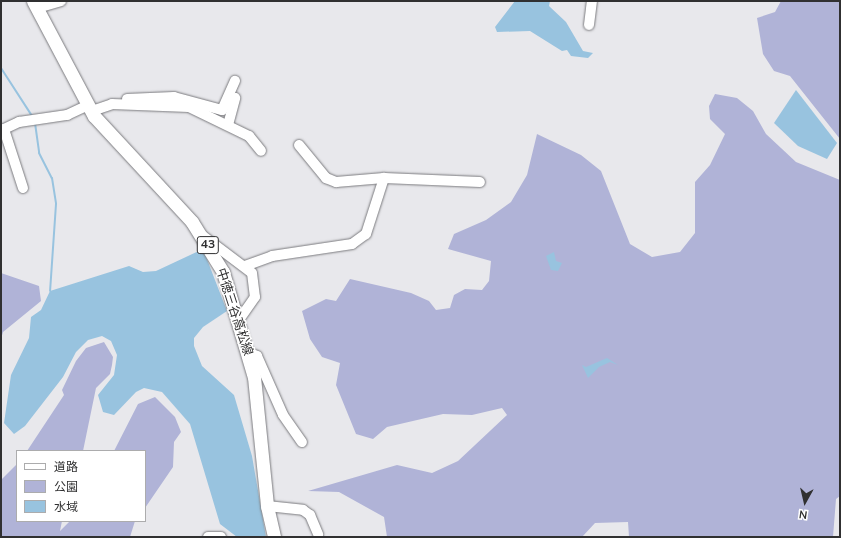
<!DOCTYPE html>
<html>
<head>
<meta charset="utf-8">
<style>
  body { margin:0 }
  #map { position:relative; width:841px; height:538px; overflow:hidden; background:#e8e8ec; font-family:"Nunito Sans","Noto Sans JP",sans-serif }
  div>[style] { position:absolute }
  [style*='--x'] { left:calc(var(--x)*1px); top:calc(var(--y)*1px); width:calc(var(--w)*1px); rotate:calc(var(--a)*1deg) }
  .green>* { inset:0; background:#b0b3d7 }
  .water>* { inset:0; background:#98c3df }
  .stream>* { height:2px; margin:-1px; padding:0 1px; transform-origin:1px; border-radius:1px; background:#98c3df }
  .roads { filter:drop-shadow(0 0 1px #7b7b7f) drop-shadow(0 0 1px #7b7b7f) }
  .minor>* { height:10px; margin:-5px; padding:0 5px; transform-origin:5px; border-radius:5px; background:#fff }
  .major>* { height:13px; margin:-6.5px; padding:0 6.5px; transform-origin:6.5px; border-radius:6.5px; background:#fff }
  span { translate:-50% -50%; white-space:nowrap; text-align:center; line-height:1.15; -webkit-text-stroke:3px #fff; paint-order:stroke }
  .shield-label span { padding:1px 3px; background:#fff; border:1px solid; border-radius:3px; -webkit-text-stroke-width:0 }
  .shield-label { font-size:12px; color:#303031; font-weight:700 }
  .street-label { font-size:13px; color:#303031 }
  .frame { position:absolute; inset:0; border:2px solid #303031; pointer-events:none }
  .legend { position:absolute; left:16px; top:450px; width:130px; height:72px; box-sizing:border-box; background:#fff; border:1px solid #acacad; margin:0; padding:5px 7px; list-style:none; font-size:12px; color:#303031 }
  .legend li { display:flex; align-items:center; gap:8px; height:20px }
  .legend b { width:20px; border:1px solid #acacad }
  .north { position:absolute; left:785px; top:482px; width:40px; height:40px; -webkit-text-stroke:3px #fff; paint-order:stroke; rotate:188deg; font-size:11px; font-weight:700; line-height:16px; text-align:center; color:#303031 }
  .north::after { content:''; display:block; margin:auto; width:14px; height:18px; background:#303031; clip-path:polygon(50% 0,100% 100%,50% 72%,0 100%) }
</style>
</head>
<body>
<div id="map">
  <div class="green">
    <div style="clip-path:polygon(781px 1px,840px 1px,840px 139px,790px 76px,774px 71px,763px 54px,757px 18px,775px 12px)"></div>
    <div style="clip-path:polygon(715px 94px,737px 98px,753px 111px,766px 134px,796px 162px,840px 180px,840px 496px,836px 499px,833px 537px,629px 537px,628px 522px,595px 523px,582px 537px,387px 537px,384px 517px,339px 492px,308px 491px,397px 465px,432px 473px,458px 461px,507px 415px,502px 408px,472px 415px,443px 414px,387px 427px,373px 439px,356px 434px,336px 385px,340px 363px,322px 357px,310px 339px,302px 311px,326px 299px,336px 301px,350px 279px,411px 293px,429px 301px,436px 310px,450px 308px,454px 295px,465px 289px,482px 290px,489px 281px,491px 261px,448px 249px,454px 234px,486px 220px,511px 202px,527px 175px,537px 134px,581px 155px,601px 171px,630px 244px,652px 257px,680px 252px,695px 233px,695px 182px,710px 165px,725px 134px,710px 119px,709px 106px)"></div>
    <div style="clip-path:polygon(1px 273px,39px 286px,41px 301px,3px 332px,1px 339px)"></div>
    <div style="clip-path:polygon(104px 342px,113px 357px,112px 365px,110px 374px,96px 388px,83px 451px,27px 451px,64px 395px,62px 390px,76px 361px,86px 348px)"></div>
    <div style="clip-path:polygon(155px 397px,175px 417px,181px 432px,174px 442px,173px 467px,145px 508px,145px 451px,114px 451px,138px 404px)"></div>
    <div style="clip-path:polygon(17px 464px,17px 521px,62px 521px,60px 531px,70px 521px,135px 521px,130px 537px,1px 536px,1px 480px)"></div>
  </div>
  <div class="water">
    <div style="clip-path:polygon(515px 1px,550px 1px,549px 6px,566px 22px,583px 51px,593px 53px,588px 58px,571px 56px,567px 50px,562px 51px,530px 31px,497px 32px,495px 27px)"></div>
    <div style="clip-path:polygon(796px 90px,837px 143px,827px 159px,798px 146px,774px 123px)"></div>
    <div style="clip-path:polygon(203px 249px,227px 311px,203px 327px,194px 338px,194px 346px,202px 366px,234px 395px,252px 456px,266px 537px,237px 537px,220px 524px,190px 424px,162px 392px,144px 388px,136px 392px,114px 415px,103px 412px,98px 395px,114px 375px,117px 355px,111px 341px,102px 336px,88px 340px,76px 352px,63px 377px,25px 426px,14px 434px,4px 423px,11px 375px,29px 338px,31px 317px,41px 310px,50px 291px,129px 266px,143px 272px,156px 271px)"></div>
    <div style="clip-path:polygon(554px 252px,556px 261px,562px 263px,558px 271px,551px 270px,546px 256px)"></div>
    <div style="clip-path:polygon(607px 358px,618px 365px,610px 362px,599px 367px,588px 378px,582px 365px,586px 367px)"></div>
  </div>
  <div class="stream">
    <div style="--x:1;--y:68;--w:57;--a:57.1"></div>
    <div style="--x:35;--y:123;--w:30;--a:82"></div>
    <div style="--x:39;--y:153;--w:28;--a:63"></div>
    <div style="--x:52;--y:178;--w:26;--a:81"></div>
    <div style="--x:56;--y:204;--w:87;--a:93.9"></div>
  </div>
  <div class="roads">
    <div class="minor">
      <div style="--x:37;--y:8;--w:25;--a:-16"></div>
      <div style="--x:589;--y:25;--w:24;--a:-83"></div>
      <div style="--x:127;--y:99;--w:47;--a:-2.4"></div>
      <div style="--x:174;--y:97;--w:50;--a:15.2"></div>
      <div style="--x:222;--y:110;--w:32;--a:-66"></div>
      <div style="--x:92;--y:111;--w:21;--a:-19"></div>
      <div style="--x:112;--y:104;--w:77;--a:2.2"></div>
      <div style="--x:189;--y:107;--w:67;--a:25.8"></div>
      <div style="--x:249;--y:136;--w:19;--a:51"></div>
      <div style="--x:228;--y:125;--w:28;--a:-75"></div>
      <div style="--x:299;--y:145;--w:43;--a:50.7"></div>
      <div style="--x:326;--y:178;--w:11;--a:22"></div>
      <div style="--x:336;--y:182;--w:48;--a:-4.8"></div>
      <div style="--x:384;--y:178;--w:96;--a:2.4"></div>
      <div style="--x:23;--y:188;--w:62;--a:-107.9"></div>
      <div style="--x:4;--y:129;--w:17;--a:-25"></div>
      <div style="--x:19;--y:122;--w:49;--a:-8.3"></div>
      <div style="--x:67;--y:115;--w:23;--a:-25"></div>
      <div style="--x:203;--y:236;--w:61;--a:37.1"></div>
      <div style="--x:252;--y:273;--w:24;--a:83"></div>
      <div style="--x:255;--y:297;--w:29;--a:125"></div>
      <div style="--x:245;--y:266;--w:29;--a:-20"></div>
      <div style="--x:272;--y:256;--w:81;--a:-8.5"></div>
      <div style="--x:352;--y:244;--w:17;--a:-36"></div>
      <div style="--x:366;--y:234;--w:59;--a:-72.2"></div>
      <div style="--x:248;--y:352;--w:10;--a:24"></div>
      <div style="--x:257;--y:356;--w:64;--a:66.2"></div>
      <div style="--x:283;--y:415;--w:33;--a:55"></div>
      <div style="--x:267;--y:506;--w:36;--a:6"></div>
      <div style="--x:303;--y:510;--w:9;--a:36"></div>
      <div style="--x:310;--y:515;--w:21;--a:67"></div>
      <div style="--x:208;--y:537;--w:13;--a:0"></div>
    </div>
    <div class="major">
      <div style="--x:33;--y:1;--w:130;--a:62.1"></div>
      <div style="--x:94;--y:116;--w:144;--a:47.2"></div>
      <div style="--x:192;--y:222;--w:59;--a:58.2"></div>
      <div style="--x:223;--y:272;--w:109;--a:73.6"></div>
      <div style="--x:254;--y:377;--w:130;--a:84.2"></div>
      <div style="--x:267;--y:506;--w:32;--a:77"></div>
    </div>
  </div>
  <div class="shield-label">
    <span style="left:208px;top:245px">43</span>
  </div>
  <div class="street-label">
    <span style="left:234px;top:312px;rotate:72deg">中徳三谷高松線</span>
  </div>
  <div class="frame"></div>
  <ul class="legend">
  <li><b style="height:5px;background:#fff"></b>道路</li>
  <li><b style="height:11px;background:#b0b3d7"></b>公園</li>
  <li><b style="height:11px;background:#98c3df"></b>水域</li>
  </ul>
  <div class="north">N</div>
</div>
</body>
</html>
